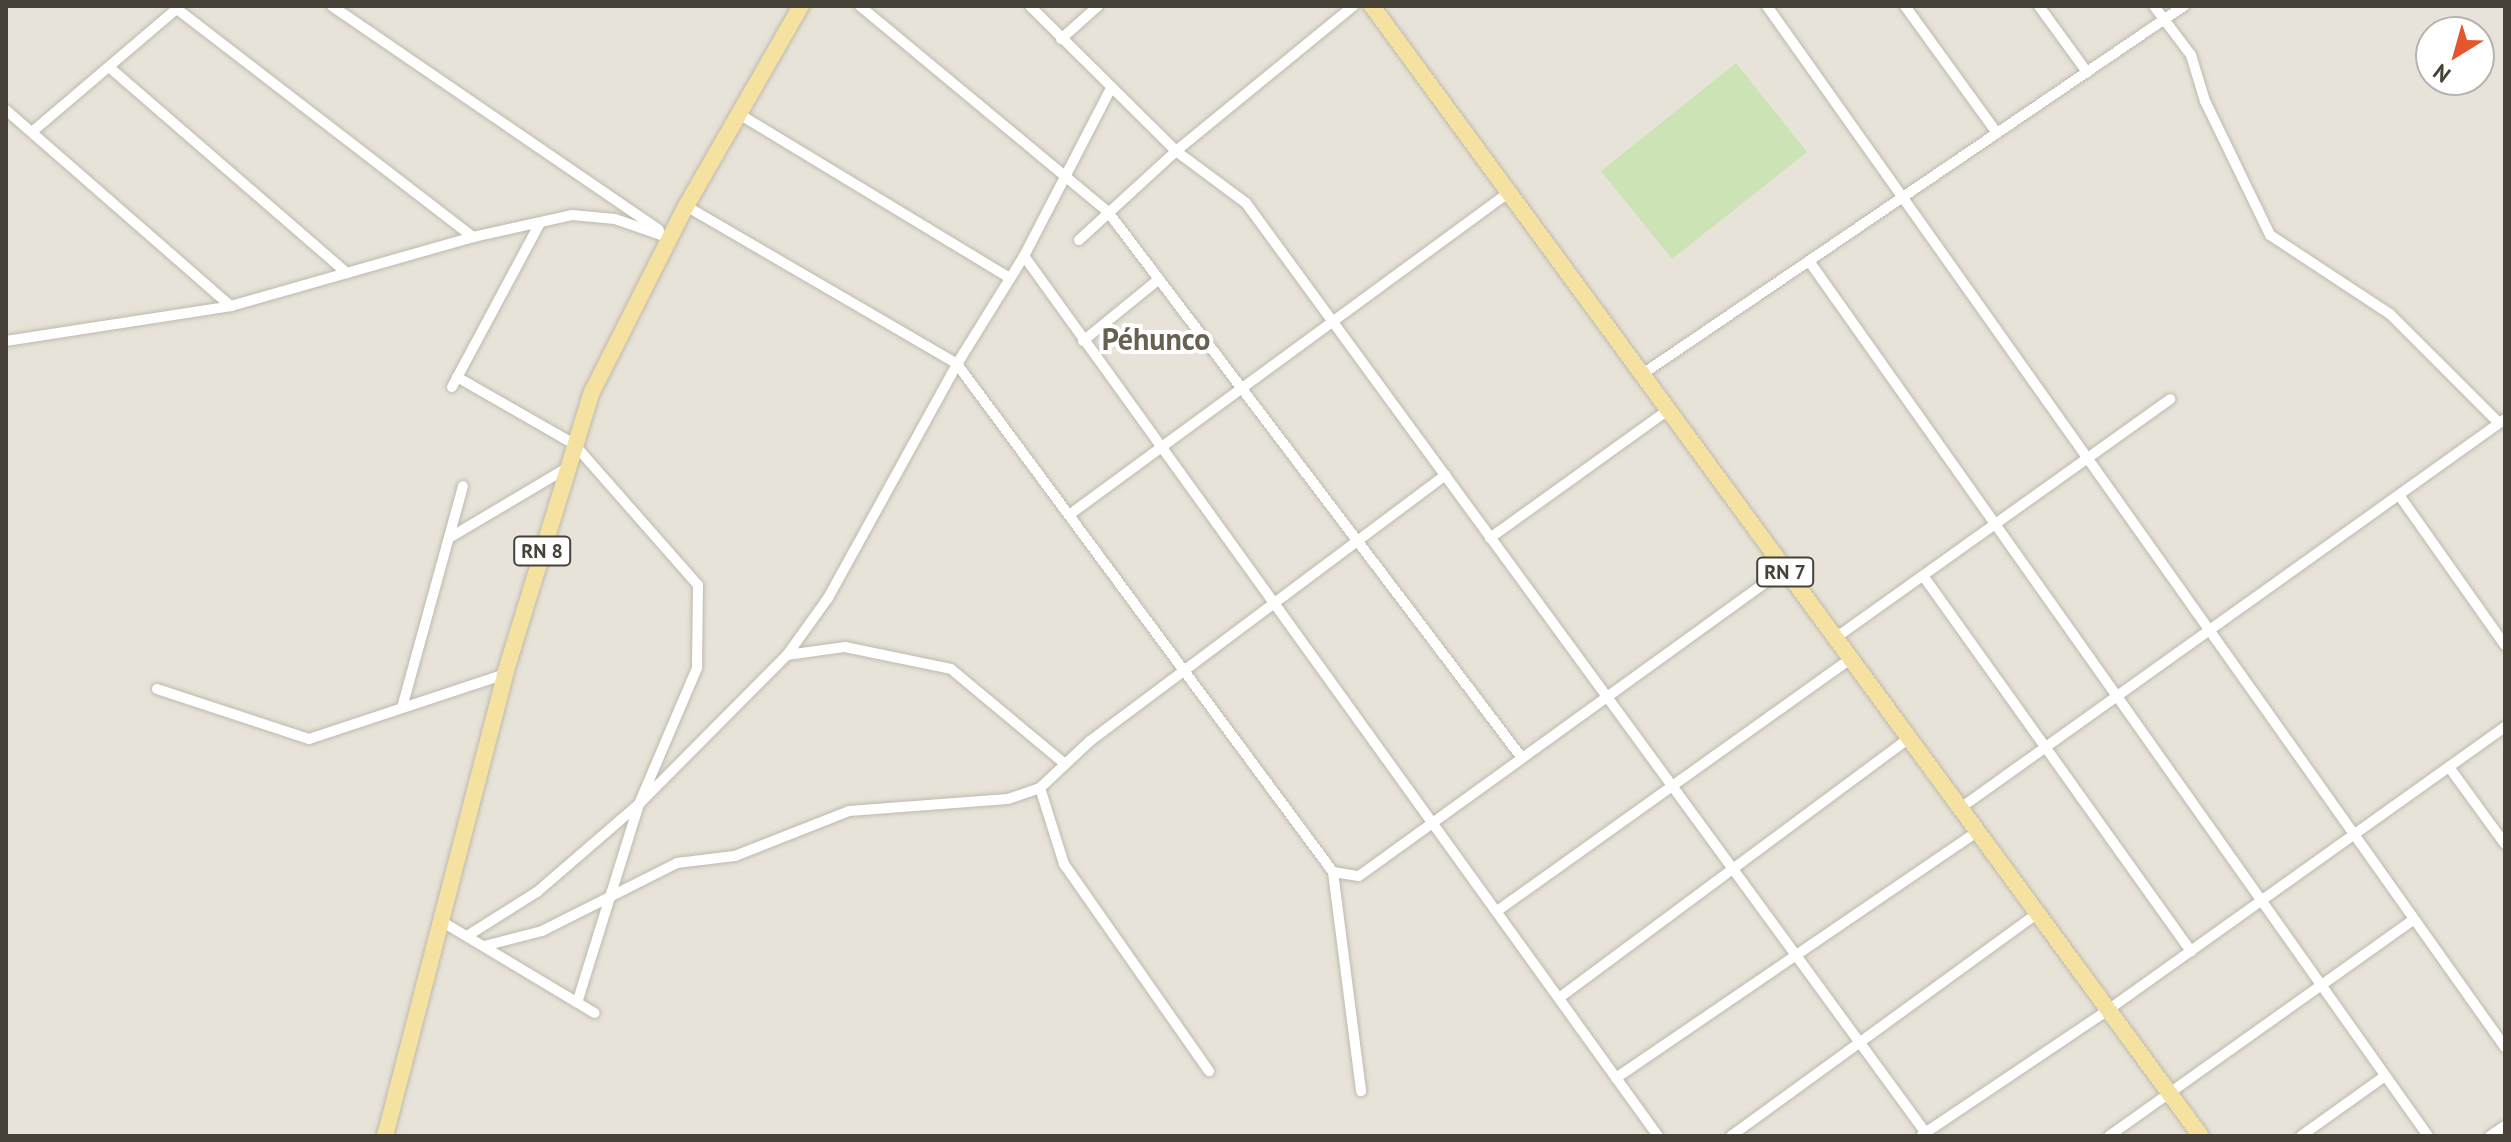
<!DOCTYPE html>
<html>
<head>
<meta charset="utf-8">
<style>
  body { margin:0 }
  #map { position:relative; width:2511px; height:1142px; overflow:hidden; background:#f3f1ea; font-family:"PT Sans",sans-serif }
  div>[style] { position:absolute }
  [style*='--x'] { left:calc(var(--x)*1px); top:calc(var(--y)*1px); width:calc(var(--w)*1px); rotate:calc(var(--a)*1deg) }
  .residential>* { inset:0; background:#e7e3d8 }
  .green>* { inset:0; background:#cce3b6 }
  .roads { filter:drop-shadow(0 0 2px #beb9ad) drop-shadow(0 0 2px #beb9ad) }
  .street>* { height:10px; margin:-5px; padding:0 5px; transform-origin:5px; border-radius:5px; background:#fff }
  .primary>* { height:16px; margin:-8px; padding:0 8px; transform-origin:8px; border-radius:8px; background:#f5e2a1 }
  span { translate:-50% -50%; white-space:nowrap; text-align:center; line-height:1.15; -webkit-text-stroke:8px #fff; paint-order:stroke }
  .shield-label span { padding:2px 6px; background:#fff; border:2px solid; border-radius:6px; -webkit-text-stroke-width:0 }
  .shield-label { font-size:20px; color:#464238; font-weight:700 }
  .district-label { font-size:30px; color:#686051; font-weight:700 }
  .frame { position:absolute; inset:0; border:8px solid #464238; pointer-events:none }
  .north { position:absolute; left:2415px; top:16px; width:80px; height:80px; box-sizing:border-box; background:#fff; border:2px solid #b5b3af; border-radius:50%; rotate:217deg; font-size:22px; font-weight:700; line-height:32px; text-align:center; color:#464238 }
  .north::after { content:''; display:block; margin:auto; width:28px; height:36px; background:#e5552e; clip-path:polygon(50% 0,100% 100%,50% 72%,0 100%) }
</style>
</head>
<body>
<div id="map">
  <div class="residential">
    <div style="clip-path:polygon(evenodd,6px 6px,2505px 6px,2505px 1136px,6px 1136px,6px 6px,2431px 32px,2479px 32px,2479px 80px,2431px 80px,2431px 32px)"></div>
  </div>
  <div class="green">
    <div style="clip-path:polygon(1736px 63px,1807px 152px,1672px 259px,1601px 171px)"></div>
  </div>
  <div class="roads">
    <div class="street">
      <div style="--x:332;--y:6;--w:396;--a:34.4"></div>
      <div style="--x:860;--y:6;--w:322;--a:39.7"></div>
      <div style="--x:1108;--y:212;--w:685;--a:52.83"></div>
      <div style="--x:1030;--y:6;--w:206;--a:44.8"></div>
      <div style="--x:1176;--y:151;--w:87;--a:36.6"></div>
      <div style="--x:1246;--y:203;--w:1156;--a:53.83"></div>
      <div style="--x:1767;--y:6;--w:1276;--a:54.67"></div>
      <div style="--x:1905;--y:6;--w:157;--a:54.1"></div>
      <div style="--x:2039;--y:6;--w:82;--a:54"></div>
      <div style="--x:2154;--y:6;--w:61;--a:52.9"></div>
      <div style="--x:2191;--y:55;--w:48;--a:73.1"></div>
      <div style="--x:2205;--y:101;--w:149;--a:64.1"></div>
      <div style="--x:2270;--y:235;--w:144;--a:33.4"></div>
      <div style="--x:2390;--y:314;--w:154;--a:45"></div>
      <div style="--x:177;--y:9;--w:374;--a:37.6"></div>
      <div style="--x:1061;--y:39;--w:50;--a:-41.7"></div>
      <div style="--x:109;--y:67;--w:315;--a:40.9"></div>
      <div style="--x:6;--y:110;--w:298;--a:41.1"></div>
      <div style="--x:739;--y:114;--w:317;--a:31.2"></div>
      <div style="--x:32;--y:132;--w:194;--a:-40.4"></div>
      <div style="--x:686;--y:206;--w:314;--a:30.2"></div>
      <div style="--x:957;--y:364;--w:632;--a:53.49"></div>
      <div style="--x:1333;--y:872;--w:221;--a:82.7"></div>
      <div style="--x:1079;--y:240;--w:132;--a:-42.5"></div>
      <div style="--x:1176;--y:151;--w:229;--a:-39.3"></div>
      <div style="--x:1024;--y:256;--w:1085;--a:54.23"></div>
      <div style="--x:1809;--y:261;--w:1072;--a:54.72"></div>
      <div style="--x:6;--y:341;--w:228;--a:-8.8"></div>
      <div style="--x:231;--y:306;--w:252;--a:-15.9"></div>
      <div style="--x:473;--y:237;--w:101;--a:-12.5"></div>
      <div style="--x:572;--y:215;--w:43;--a:5.3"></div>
      <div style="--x:615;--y:219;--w:58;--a:19.1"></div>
      <div style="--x:1083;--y:341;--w:98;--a:-39.2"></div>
      <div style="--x:1641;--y:375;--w:657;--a:-34.2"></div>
      <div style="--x:457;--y:377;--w:135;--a:29.8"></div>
      <div style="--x:574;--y:444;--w:188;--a:48.7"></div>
      <div style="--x:698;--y:585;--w:83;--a:90.7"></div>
      <div style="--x:697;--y:668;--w:148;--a:113.1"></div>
      <div style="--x:639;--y:804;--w:208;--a:107.3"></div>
      <div style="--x:452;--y:387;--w:186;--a:-61.8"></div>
      <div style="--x:2399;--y:495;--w:184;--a:54.8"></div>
      <div style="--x:1069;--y:515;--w:544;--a:-36.26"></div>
      <div style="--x:449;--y:538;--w:135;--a:-30.7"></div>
      <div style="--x:1490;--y:538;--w:218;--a:-35.7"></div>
      <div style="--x:1924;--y:577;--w:460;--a:54.5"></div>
      <div style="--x:1834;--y:639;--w:413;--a:-35.5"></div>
      <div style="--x:787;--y:655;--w:59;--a:-7.9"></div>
      <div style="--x:845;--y:647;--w:108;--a:11.7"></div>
      <div style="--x:951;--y:669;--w:148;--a:39.8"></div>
      <div style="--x:157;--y:689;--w:160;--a:18.2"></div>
      <div style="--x:309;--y:739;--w:206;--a:-18.3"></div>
      <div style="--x:403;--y:704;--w:226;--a:-74.6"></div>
      <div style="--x:2449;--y:767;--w:95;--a:54"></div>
      <div style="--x:1040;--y:788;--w:80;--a:72.5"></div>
      <div style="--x:1064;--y:864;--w:253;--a:55"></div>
      <div style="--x:1959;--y:809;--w:671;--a:-35.54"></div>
      <div style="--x:1333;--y:872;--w:26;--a:9"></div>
      <div style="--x:1359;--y:876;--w:523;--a:-35.82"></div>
      <div style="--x:1497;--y:911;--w:432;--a:-35.5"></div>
      <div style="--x:441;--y:921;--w:179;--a:30.9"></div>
      <div style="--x:467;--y:936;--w:83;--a:-32.2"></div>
      <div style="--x:537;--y:892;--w:135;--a:-40.8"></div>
      <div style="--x:639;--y:804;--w:210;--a:-45.2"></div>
      <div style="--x:787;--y:655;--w:70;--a:-54.3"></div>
      <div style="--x:828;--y:598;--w:267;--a:-61.1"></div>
      <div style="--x:957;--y:364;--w:127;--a:-58.2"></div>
      <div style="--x:1024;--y:256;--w:187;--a:-62.6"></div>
      <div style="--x:484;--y:946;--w:60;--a:-14.5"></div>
      <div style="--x:542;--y:931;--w:151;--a:-26.7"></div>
      <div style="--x:677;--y:863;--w:58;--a:-6.9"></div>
      <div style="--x:735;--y:856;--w:123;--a:-21.5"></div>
      <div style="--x:849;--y:811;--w:159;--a:-4.3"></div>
      <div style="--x:1008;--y:799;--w:34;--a:-19"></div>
      <div style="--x:1040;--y:788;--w:69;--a:-43.2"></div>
      <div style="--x:1090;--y:741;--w:444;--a:-36.8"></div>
      <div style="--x:1559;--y:998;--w:435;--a:-36.6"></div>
      <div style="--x:1616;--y:1078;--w:436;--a:-34.3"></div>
      <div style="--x:1922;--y:1135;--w:224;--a:-33.9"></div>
      <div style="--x:2108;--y:1010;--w:488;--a:-35.5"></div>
      <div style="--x:1731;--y:1136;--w:378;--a:-36"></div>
      <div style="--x:2109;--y:1136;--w:374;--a:-35.4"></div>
      <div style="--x:2301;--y:1136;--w:103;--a:-35.5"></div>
      <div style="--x:2490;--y:1136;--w:18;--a:-34"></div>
    </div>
    <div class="primary">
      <div style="--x:1372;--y:6;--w:1401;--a:53.74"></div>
      <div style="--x:385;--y:1136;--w:477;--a:-75.4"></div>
      <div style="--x:505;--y:674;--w:295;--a:-72.9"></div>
      <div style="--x:592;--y:392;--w:208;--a:-63.2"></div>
      <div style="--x:686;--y:206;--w:231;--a:-60.1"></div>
    </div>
  </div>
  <div class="shield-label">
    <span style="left:542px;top:551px">RN 8</span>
    <span style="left:1785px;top:572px">RN 7</span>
  </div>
  <div class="district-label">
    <span style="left:1156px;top:339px">Péhunco</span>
  </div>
  <div class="frame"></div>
  <div class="north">N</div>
</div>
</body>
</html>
